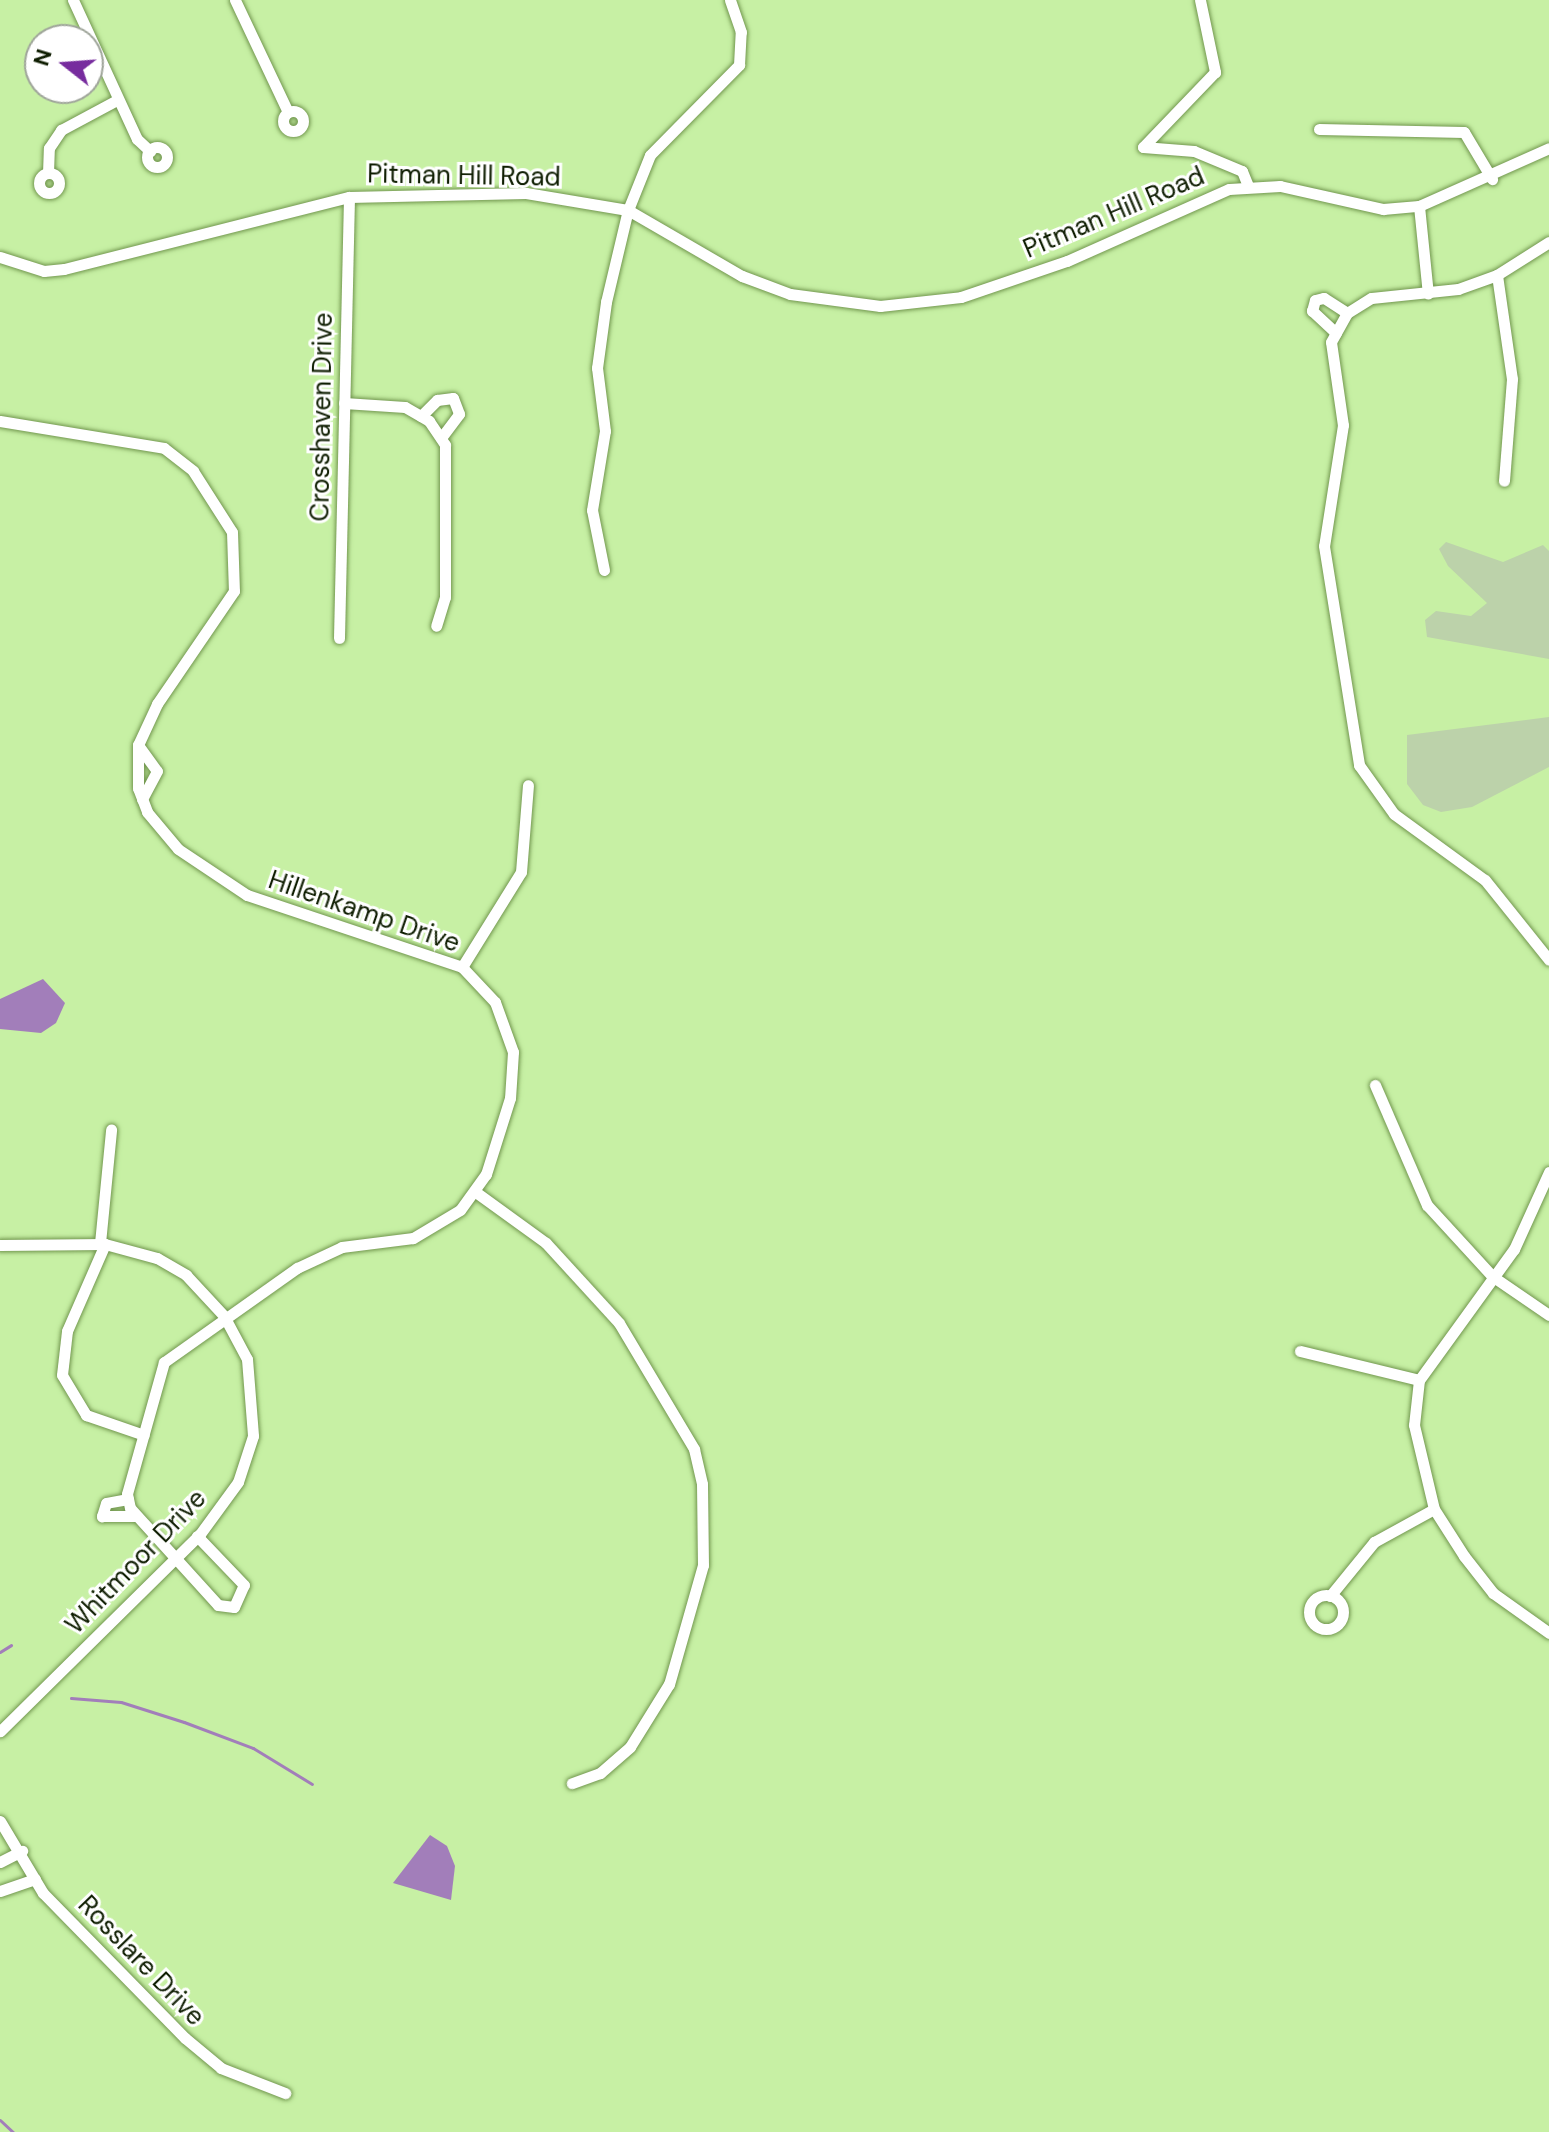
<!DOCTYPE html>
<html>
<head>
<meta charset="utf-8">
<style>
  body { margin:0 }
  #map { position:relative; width:1549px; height:2132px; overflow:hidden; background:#c7f0a4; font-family:"DM Sans",sans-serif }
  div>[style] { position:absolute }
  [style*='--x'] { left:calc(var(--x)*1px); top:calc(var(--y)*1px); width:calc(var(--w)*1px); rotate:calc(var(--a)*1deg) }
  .green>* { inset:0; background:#bcd2aa }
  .water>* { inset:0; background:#a27eba }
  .stream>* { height:3px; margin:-1.5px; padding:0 1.5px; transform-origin:1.5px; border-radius:1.5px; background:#a27eba }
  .roads { filter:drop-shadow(0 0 2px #72974f) drop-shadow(0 0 2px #72974f) }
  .minor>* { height:11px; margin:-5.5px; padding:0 5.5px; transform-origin:5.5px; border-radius:5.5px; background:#fff }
  .minor>.ring { margin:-5.5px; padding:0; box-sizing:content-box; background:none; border:11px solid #fff; border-radius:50% }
  span { translate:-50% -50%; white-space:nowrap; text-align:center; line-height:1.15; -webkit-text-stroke:6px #fff; paint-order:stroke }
  .street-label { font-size:26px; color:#0f1e02 }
  .north { position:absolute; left:24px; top:24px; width:80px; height:80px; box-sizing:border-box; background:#fff; border:2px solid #9fa59a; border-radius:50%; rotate:287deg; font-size:22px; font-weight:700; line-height:32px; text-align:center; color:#0f1e02 }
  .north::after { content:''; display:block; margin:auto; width:28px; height:36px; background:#772c9e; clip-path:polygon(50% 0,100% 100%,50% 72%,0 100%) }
</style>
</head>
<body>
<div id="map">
  <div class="green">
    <div style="clip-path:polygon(1446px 542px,1503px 562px,1543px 545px,1549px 551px,1549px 659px,1427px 637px,1425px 620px,1436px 611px,1471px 616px,1487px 603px,1448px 566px,1439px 549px)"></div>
    <div style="clip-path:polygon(1549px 717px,1549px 767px,1472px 807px,1441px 812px,1423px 805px,1407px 784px,1407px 735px)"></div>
  </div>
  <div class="water">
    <div style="clip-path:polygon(43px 979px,65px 1003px,56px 1023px,41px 1033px,0 1029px,0 999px)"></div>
    <div style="clip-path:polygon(430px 1835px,447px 1846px,455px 1866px,451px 1900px,393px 1883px)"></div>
  </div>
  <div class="stream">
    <div style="--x:0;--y:1652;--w:13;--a:-32"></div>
    <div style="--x:71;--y:1698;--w:50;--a:4.6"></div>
    <div style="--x:121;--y:1702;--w:66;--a:17.6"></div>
    <div style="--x:184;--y:1722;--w:74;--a:20.6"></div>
    <div style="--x:253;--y:1748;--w:69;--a:31.4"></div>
    <div style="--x:0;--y:2120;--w:18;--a:43"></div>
  </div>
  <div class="roads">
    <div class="minor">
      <div style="--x:73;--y:0;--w:153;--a:65.3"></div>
      <div style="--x:137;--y:139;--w:18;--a:43"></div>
      <div style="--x:235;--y:0;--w:124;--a:64.7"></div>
      <div style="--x:1200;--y:0;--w:74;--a:78.2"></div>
      <div style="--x:1215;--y:72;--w:104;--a:133.8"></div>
      <div style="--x:1143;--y:147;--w:51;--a:4.5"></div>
      <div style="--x:1194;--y:151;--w:52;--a:22.6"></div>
      <div style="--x:1242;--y:171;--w:16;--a:68"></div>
      <div class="ring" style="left:283px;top:111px;width:9px;height:9px"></div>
      <div style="--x:1319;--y:129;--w:145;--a:1.2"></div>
      <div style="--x:1464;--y:132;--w:55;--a:59.2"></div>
      <div class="ring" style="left:147px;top:147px;width:9px;height:9px"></div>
      <div style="--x:48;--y:173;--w:25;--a:-88"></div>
      <div style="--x:49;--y:148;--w:22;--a:-56"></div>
      <div style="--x:61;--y:130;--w:64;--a:-28.2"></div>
      <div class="ring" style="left:39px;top:173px;width:9px;height:9px"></div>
      <div style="--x:1419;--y:206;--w:88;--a:84.2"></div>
      <div style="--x:1549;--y:242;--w:62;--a:147.6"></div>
      <div style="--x:1497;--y:275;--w:41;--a:160.3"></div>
      <div style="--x:1458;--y:289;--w:87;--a:174.1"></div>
      <div style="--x:1371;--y:298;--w:28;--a:148"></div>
      <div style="--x:1347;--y:313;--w:33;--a:119"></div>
      <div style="--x:1331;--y:342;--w:84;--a:81.8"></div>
      <div style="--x:1343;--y:425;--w:122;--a:98.9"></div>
      <div style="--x:1324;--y:546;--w:222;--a:80.9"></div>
      <div style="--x:1359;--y:765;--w:60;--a:54.5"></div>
      <div style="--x:1394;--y:814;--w:112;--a:36"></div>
      <div style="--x:1485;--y:880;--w:102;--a:51.3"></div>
      <div style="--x:0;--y:257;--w:46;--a:17.7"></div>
      <div style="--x:44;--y:271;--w:20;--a:-6"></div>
      <div style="--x:64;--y:269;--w:294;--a:-14.2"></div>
      <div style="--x:349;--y:197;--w:177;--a:-1.3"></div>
      <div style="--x:526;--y:193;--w:103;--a:9.5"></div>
      <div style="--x:628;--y:210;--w:132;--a:30.1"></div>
      <div style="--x:742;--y:276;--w:51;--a:20.6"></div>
      <div style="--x:790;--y:294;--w:91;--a:7.6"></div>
      <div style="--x:880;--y:306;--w:81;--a:-6.3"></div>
      <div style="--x:961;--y:297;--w:112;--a:-18.8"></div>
      <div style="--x:1067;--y:261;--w:177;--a:-24"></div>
      <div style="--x:1229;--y:189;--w:51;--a:-3.4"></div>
      <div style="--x:1280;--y:186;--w:106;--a:12.6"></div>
      <div style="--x:1383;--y:209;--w:36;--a:-5"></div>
      <div style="--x:1419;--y:206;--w:142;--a:-24"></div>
      <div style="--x:1497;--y:275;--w:105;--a:81.8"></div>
      <div style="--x:1512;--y:379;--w:102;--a:94.5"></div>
      <div style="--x:1336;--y:333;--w:33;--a:-137"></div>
      <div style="--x:1312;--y:311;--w:11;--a:-75"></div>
      <div style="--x:1315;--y:300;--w:9;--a:-13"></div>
      <div style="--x:1324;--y:298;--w:27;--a:33"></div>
      <div style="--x:344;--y:403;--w:61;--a:3.8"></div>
      <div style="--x:405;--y:407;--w:28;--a:30"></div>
      <div style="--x:429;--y:421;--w:29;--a:56"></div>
      <div style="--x:445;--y:445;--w:152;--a:90"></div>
      <div style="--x:445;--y:597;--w:30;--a:107"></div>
      <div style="--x:421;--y:416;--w:23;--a:-45"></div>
      <div style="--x:437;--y:400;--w:16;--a:-7"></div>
      <div style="--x:453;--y:398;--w:17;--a:69"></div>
      <div style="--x:459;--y:414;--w:30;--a:127"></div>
      <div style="--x:0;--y:421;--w:166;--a:9.3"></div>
      <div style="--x:164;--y:448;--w:37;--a:38"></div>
      <div style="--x:193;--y:471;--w:72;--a:57.4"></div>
      <div style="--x:232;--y:532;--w:59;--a:88.1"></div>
      <div style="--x:234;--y:591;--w:137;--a:124.3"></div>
      <div style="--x:157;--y:704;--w:45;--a:114.9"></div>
      <div style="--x:138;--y:745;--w:43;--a:90"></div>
      <div style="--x:138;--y:788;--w:26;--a:69"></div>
      <div style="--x:147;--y:812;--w:48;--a:50"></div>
      <div style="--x:178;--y:849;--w:83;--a:33.7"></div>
      <div style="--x:247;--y:895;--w:227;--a:18.5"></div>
      <div style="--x:462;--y:967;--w:48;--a:46.7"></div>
      <div style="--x:495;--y:1002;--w:53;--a:70.2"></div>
      <div style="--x:513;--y:1052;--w:46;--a:93.7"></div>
      <div style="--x:510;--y:1098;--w:80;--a:107.5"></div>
      <div style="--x:486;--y:1174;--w:44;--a:125.8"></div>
      <div style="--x:460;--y:1210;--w:55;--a:149.2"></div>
      <div style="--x:413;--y:1238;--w:72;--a:172.8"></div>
      <div style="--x:342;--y:1247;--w:50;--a:155"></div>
      <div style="--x:297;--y:1268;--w:163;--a:144.7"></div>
      <div style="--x:164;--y:1362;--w:137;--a:105.7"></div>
      <div style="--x:127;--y:1494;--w:14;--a:78"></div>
      <div style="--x:130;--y:1508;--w:131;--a:47.8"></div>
      <div style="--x:218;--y:1605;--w:16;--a:7"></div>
      <div style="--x:234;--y:1607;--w:24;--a:-66"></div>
      <div style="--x:244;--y:1585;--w:68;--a:-133.8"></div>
      <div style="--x:604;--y:570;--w:61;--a:-101.3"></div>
      <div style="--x:592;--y:510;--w:80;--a:-80.7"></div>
      <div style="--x:605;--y:431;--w:64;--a:-97.2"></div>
      <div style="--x:597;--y:368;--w:67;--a:-82.2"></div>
      <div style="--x:606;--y:302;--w:95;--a:-76.6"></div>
      <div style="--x:628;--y:210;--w:59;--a:-68.2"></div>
      <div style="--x:650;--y:155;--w:127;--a:-45.3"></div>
      <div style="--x:739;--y:65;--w:33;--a:-87"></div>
      <div style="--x:741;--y:32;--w:34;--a:-109"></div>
      <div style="--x:339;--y:638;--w:441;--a:-88.7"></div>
      <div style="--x:138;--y:745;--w:32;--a:54"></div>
      <div style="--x:157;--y:771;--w:32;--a:118"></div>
      <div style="--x:462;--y:967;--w:112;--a:-58.2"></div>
      <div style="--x:521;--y:872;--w:87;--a:-85.4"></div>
      <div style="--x:1375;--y:1085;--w:131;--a:66.6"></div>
      <div style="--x:1427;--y:1205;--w:96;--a:47.5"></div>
      <div style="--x:1492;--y:1276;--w:69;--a:34.4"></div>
      <div style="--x:1549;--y:1172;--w:85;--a:114.4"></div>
      <div style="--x:1514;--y:1249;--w:162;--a:125.9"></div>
      <div style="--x:1419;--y:1380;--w:45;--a:96.3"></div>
      <div style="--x:1414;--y:1425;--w:86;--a:76.6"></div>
      <div style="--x:1434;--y:1509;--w:56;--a:57.4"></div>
      <div style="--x:1464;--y:1556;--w:47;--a:51.9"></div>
      <div style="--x:1493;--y:1593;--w:69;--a:35.5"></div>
      <div style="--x:477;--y:1193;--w:85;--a:35.9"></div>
      <div style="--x:546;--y:1243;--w:108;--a:47.6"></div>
      <div style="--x:619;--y:1323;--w:147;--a:59.2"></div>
      <div style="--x:694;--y:1449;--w:36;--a:77"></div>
      <div style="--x:702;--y:1484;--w:81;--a:89.3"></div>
      <div style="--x:703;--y:1565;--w:124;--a:105.9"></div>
      <div style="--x:669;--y:1684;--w:74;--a:121.8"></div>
      <div style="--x:630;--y:1747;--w:40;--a:139"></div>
      <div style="--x:600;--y:1773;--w:30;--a:160"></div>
      <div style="--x:100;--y:1243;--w:114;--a:-84.4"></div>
      <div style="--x:105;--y:1244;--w:95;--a:113.6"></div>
      <div style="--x:67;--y:1331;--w:44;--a:96.5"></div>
      <div style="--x:62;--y:1375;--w:47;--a:59"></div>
      <div style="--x:86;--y:1415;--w:61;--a:19"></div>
      <div style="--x:0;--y:1245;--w:105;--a:-0.5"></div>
      <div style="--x:105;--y:1244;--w:54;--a:15.1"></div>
      <div style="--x:157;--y:1258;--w:34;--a:30"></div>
      <div style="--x:186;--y:1275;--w:56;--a:47.2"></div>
      <div style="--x:224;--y:1316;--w:49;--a:61.9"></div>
      <div style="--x:247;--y:1359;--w:77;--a:85.5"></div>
      <div style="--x:253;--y:1436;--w:48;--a:108.1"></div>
      <div style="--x:238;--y:1482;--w:64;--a:126.2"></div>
      <div style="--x:200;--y:1534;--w:281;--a:135.4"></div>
      <div style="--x:1300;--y:1351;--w:122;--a:13.7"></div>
      <div style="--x:128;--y:1499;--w:22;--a:170"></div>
      <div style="--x:106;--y:1503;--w:14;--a:107"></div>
      <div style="--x:102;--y:1516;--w:33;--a:0"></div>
      <div class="ring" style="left:1309px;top:1595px;width:23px;height:23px"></div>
      <div style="--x:1330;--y:1596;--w:70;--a:-50.8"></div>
      <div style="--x:1374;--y:1542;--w:68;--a:-28.8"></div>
      <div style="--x:0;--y:1821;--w:84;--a:59.2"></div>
      <div style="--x:43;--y:1893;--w:203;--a:45.6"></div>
      <div style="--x:185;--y:2038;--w:47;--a:39.8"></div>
      <div style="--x:221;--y:2068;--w:69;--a:21.3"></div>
      <div style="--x:0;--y:1862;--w:25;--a:-27"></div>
      <div style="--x:0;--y:1891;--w:37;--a:-19"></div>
    </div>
  </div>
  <div class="street-label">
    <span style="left:464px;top:176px;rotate:1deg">Pitman Hill Road</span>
    <span style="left:1114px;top:213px;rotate:-23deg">Pitman Hill Road</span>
    <span style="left:322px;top:417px;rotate:-89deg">Crosshaven Drive</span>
    <span style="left:364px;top:912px;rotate:19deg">Hillenkamp Drive</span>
    <span style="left:136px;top:1562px;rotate:-46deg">Whitmoor Drive</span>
    <span style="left:141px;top:1961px;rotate:46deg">Rosslare Drive</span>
  </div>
  <div class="north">N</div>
</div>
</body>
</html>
